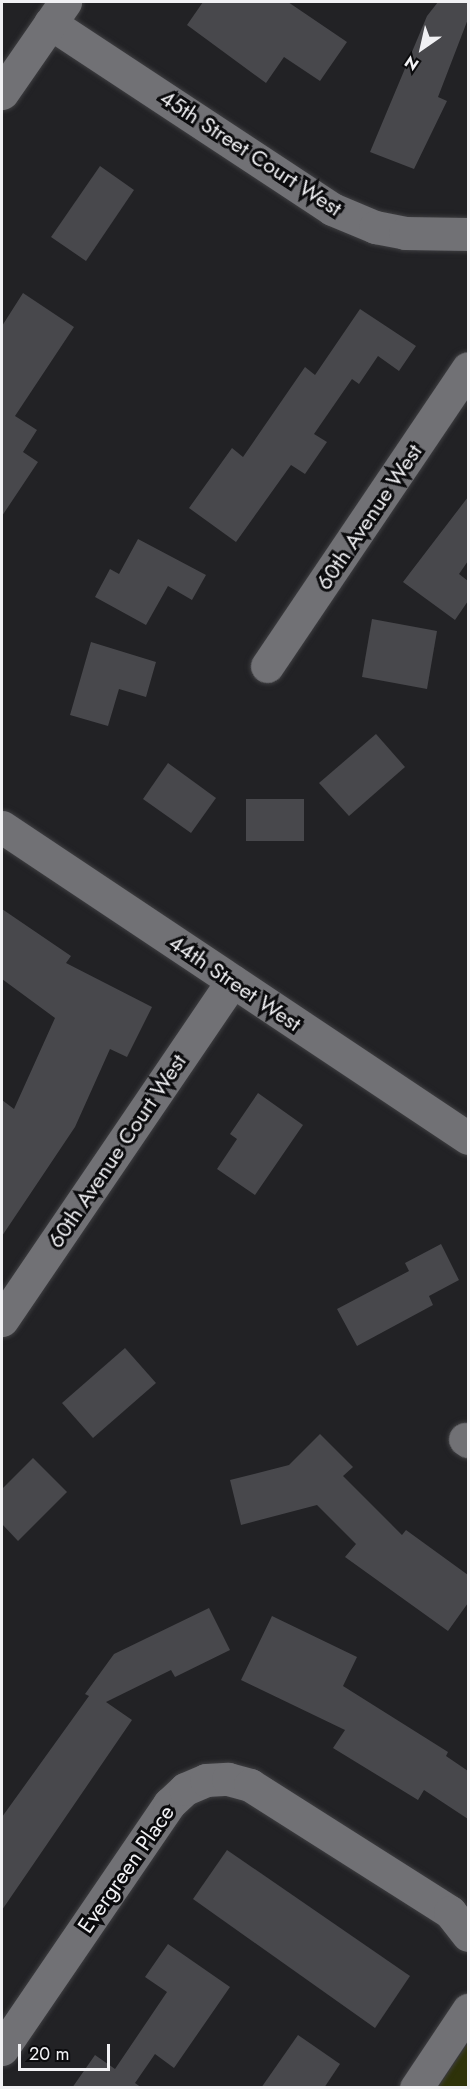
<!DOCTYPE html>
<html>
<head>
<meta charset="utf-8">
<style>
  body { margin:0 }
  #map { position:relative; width:470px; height:2089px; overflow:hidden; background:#222225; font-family:Jost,sans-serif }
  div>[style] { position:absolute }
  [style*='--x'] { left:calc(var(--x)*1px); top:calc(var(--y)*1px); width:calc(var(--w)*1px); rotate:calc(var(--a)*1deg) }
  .green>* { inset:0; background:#2e3209 }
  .building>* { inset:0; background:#48484c }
  .roads { filter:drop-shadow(0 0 2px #3e3e41) drop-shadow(0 0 2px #3e3e41) }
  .minor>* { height:33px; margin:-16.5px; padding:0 16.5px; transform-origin:16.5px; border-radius:16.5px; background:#717175 }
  span { translate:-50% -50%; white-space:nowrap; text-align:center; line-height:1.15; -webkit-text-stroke:6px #0b0b0d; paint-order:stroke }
  .street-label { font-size:22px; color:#f1f1f4 }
  .frame { position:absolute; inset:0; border:3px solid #f1f1f4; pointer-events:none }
  .north { position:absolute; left:392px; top:18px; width:60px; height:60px; -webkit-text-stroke:4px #0b0b0d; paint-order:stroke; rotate:214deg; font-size:16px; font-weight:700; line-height:24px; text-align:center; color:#f1f1f4 }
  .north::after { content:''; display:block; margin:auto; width:21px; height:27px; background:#f1f1f4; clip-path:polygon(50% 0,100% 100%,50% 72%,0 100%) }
  .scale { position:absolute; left:18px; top:2044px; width:92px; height:27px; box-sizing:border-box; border:3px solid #f1f1f4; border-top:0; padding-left:8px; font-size:18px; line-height:21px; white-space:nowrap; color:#f1f1f4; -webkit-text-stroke:4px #0b0b0d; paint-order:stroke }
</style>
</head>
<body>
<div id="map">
  <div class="green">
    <div style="clip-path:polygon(468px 2043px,468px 2087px,438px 2087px)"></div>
  </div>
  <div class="building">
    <div style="clip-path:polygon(203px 2px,288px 2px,347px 42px,320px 81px,284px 57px,266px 83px,187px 25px)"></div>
    <div style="clip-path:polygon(438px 2px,468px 2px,468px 19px,438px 97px,447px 101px,414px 169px,370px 152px,427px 16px)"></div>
    <div style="clip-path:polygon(100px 166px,134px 190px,86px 261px,51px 237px)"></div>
    <div style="clip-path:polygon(23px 293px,74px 327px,15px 416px,37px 430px,23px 452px,38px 462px,2px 516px,2px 326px)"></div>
    <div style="clip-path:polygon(360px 309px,416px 346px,399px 371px,378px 356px,359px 384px,352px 379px,314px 434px,327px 442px,305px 474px,291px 465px,236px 542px,189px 508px,232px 448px,243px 457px,305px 367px,315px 375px)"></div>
    <div style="clip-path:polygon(468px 497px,468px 561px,459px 574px,468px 581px,468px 601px,455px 620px,403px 582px)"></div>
    <div style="clip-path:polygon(138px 539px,206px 575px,192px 600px,168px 586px,146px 625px,95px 597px,110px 569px,119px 574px)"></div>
    <div style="clip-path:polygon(372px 619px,437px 631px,427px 689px,362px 677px)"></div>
    <div style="clip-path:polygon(91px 642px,156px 662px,146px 697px,119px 689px,108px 726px,70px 715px)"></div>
    <div style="clip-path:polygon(376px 734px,405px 767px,349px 816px,319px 783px)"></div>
    <div style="clip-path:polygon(168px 763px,216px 798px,191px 833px,143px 799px)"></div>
    <div style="clip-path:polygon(246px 799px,304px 799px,304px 841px,246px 841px)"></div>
    <div style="clip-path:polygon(2px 909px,71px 956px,66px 963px,152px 1007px,127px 1057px,110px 1049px,75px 1127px,2px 1236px,2px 1100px,14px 1109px,55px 1018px,2px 979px)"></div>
    <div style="clip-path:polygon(258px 1093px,303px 1125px,255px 1195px,217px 1169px,237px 1139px,230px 1134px)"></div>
    <div style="clip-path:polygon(441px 1244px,459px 1280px,429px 1296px,433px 1305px,357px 1346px,337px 1309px,409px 1271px,405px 1263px)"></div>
    <div style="clip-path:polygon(125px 1348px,156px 1383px,93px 1438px,62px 1403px)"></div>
    <div style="clip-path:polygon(320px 1434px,353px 1467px,343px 1476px,402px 1535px,406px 1530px,468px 1575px,468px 1603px,448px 1631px,345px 1557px,356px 1544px,317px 1505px,241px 1525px,230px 1480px,289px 1465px)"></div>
    <div style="clip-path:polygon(33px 1458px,67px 1492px,18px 1541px,2px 1524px,2px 1489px)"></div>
    <div style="clip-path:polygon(209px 1608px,230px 1650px,175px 1677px,171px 1670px,106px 1702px,132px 1720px,2px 1910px,2px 1817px,89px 1696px,85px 1694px,114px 1654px)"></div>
    <div style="clip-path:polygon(272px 1616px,357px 1657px,343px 1686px,448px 1752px,446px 1756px,468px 1771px,468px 1819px,424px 1790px,418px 1800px,333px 1748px,345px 1730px,241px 1680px)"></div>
    <div style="clip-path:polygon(227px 1850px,410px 1976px,375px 2028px,193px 1899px)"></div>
    <div style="clip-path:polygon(168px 1944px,230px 1987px,174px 2068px,155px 2054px,135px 2083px,142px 2088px,72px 2088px,95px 2055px,115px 2069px,167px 1992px,145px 1977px)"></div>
    <div style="clip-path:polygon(298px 2035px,340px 2064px,324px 2088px,261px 2088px)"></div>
  </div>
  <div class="roads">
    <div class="minor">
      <div style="--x:50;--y:23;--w:338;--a:33.4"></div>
      <div style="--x:332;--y:209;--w:47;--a:22.7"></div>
      <div style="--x:375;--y:227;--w:31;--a:11"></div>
      <div style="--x:405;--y:233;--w:63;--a:0.9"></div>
      <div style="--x:2;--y:93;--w:111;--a:-55.3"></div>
      <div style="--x:267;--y:666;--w:359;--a:-56"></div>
      <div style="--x:2;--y:827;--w:560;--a:33.72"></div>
      <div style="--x:2;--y:1320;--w:410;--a:-55.8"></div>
      <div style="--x:465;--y:1439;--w:4;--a:34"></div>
      <div style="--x:2;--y:2049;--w:297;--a:-55.7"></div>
      <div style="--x:169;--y:1804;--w:22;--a:-43"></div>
      <div style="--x:185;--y:1789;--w:23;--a:-23"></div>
      <div style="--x:206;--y:1780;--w:22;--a:-3"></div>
      <div style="--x:228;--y:1779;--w:23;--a:15"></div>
      <div style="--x:250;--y:1785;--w:237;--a:32.4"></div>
      <div style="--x:450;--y:1912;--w:29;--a:52"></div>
      <div style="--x:416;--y:2088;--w:94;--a:-56.3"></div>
    </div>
  </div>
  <div class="street-label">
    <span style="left:251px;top:153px;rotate:33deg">45th Street Court West</span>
    <span style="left:369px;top:517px;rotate:-56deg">60th Avenue West</span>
    <span style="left:235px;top:983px;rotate:34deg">44th Street West</span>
    <span style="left:117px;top:1151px;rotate:-56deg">60th Avenue Court West</span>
    <span style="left:126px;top:1869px;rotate:-55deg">Evergreen Place</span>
  </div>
  <div class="frame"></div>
  <div class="north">N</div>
  <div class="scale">20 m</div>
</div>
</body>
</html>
